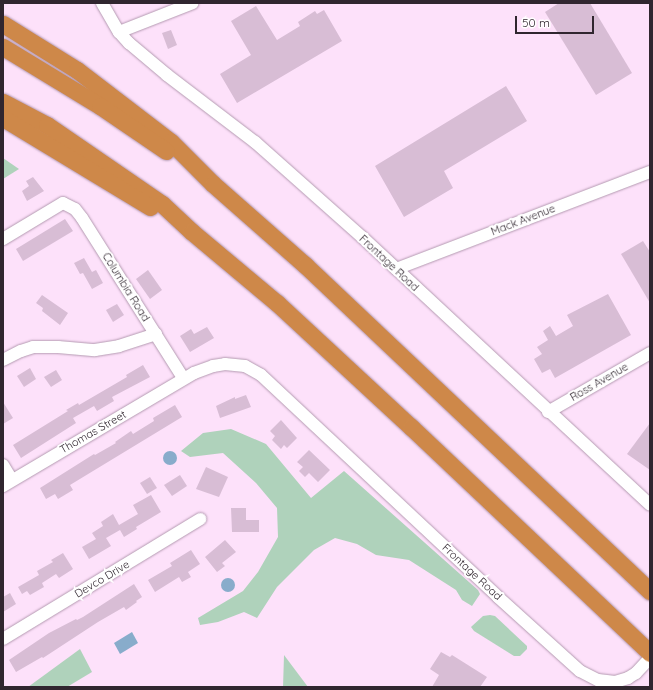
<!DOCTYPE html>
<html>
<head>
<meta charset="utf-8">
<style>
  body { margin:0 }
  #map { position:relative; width:653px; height:690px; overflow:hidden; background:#fde1fa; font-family:Quicksand,sans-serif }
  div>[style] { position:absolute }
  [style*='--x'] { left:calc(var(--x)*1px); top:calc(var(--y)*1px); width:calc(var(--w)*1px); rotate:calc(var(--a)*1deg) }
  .green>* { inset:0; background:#afd2bb }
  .water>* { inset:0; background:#88accb }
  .round { border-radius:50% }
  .building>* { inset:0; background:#d8bdd5 }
  .roads { filter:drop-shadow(0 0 1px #b49ab1) drop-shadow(0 0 1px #b49ab1) }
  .minor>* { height:12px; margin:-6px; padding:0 6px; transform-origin:6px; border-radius:6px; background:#fff }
  .highway>* { height:17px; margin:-8.5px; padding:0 8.5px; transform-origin:8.5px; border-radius:8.5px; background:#ce8849 }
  span { translate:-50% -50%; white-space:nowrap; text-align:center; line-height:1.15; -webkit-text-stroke:4px #fff; paint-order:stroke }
  .street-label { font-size:11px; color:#30262f }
  .frame { position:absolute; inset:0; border:4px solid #30262f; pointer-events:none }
  .scale { position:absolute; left:515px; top:16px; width:79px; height:18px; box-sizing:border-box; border:2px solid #30262f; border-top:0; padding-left:5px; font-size:12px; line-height:14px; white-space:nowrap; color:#30262f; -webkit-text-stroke:3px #fff; paint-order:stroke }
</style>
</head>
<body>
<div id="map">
  <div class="green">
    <div style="clip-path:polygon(3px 158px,19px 169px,3px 179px)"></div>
    <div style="clip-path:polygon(231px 429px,266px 444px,311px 498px,344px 471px,478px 590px,480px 594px,472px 606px,462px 600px,456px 590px,409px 560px,376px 555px,357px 544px,335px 538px,314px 550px,277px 587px,257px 618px,244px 612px,218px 622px,200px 625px,198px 618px,243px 591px,258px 572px,278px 537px,277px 508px,256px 483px,223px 453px,190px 457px,181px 451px,203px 433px)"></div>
    <div style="clip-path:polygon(490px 615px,495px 616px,527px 646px,527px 649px,520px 656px,514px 656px,474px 631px,471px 627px,483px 616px)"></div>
    <div style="clip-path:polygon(80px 649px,92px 672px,67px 687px,28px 687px)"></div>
    <div style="clip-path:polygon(284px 655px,308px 687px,283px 687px)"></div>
  </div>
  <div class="water">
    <div class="round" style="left:163px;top:451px;width:14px;height:14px"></div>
    <div class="round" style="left:221px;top:578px;width:14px;height:14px"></div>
    <div style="clip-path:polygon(132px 632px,138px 643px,120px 654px,114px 643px)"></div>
  </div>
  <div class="building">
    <div style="clip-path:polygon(559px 3px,590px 3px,632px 73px,596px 95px,545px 12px)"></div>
    <div style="clip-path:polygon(256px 6px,277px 40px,300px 26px,298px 22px,315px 11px,317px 14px,324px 10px,342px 41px,237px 103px,220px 74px,251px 55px,231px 21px)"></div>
    <div style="clip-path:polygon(171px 30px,177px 45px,168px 49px,162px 33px)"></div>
    <div style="clip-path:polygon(506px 86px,527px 121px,444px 171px,453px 188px,404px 217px,375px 166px)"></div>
    <div style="clip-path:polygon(33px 177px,44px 191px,27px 201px,22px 191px,29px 186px,26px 181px)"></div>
    <div style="clip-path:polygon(65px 219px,73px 231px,23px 261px,16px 249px)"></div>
    <div style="clip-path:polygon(643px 241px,650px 252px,650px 303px,621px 254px)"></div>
    <div style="clip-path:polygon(84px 258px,92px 272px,96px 270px,103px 283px,92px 289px,83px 273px,80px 274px,74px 263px)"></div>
    <div style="clip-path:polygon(148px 270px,162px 290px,150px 299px,136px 279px)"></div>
    <div style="clip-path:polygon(608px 294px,631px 335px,555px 378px,550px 369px,542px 373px,534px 359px,542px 354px,537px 347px,548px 340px,543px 331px,550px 326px,556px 336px,573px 326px,567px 315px)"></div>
    <div style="clip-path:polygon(42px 295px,68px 313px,60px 325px,42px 311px,43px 308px,36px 303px)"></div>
    <div style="clip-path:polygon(117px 304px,124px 315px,113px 322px,106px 310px)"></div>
    <div style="clip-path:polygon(207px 327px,214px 338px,190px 352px,180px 336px,191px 329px,194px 334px)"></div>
    <div style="clip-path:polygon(143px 365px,150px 377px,112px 397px,114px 401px,97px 411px,94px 406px,73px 418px,76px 423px,21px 458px,13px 445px,68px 411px,66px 410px,78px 403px,79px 405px,127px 377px,126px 375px)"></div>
    <div style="clip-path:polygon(30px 368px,36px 379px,24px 387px,17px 376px)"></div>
    <div style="clip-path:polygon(56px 370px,62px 380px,51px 387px,44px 377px)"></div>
    <div style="clip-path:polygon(246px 395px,251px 407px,220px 418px,216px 406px,235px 397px,235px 399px)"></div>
    <div style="clip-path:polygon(3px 402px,13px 418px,3px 424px)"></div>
    <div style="clip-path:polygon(175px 405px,182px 417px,70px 485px,73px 490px,58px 499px,55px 494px,46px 499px,40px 488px,94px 454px,95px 455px,116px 443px,115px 442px,131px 431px,133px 434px,154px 421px,153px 418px)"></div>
    <div style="clip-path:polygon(281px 420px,297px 438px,287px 448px,284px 445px,281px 449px,272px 440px,275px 436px,270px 431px)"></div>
    <div style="clip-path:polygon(650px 423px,650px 470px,627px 454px)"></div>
    <div style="clip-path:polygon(309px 450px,330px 470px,318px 482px,309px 473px,305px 477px,299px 471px,303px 467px,297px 462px)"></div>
    <div style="clip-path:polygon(206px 467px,228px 477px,219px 497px,196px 489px)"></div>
    <div style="clip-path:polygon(180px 475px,187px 486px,172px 496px,164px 485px)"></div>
    <div style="clip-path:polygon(150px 477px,157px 488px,147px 494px,140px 483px)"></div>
    <div style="clip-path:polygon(151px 495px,161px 512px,136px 527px,137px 529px,124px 537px,120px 530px,106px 538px,111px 546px,89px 559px,82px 547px,96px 539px,92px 533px,103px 526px,101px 522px,113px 514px,119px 525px,138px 514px,133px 505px)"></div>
    <div style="clip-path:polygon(231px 508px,246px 508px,246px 520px,259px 520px,259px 532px,232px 532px)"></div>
    <div style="clip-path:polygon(225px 540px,236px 552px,222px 563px,225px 566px,217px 572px,205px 557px)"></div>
    <div style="clip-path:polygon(191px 550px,200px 564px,188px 572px,191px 577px,182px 582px,179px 577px,155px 592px,148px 580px,172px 566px,170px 563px)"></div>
    <div style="clip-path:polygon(63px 553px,73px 569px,59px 578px,56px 574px,42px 583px,44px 587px,30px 595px,27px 591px,22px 594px,18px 587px,39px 575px,37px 571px,53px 562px,51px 560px)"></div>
    <div style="clip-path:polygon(134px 584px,142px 597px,136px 601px,137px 602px,126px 610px,124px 607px,98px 622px,43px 658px,42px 657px,16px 672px,9px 660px,49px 633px,76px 619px,77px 620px,83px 617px)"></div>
    <div style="clip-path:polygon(10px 593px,16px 604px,3px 612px,3px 597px)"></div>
    <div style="clip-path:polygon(441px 652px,450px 657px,452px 655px,487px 677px,480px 687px,432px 687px,439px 675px,430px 669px)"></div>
  </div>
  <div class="roads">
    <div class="minor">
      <div style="--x:102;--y:3;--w:34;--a:60"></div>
      <div style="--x:119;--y:32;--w:15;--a:48"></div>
      <div style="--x:129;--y:43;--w:50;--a:40.1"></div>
      <div style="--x:167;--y:75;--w:111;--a:37.3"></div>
      <div style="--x:255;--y:142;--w:143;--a:41.6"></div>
      <div style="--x:362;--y:237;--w:393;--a:42.9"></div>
      <div style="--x:119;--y:32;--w:79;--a:-21.4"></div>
      <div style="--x:3;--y:239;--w:70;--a:-31"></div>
      <div style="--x:63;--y:203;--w:13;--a:27"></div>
      <div style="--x:75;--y:209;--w:11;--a:52"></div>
      <div style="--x:82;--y:218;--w:189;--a:57.7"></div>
      <div style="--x:396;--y:269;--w:272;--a:-20.9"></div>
      <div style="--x:3;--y:360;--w:20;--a:-27"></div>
      <div style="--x:21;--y:351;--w:13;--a:-18"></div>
      <div style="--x:33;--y:347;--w:25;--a:0"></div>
      <div style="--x:58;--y:347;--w:37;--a:5"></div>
      <div style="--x:95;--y:350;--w:24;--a:-9"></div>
      <div style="--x:119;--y:346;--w:39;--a:-18"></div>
      <div style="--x:548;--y:412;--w:118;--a:-30"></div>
      <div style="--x:3;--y:465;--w:17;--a:59"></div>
      <div style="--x:3;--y:486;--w:222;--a:-30.6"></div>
      <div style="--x:194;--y:373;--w:20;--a:-20"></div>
      <div style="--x:213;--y:366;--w:12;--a:-9"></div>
      <div style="--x:225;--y:364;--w:20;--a:6"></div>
      <div style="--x:245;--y:366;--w:18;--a:29"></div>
      <div style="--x:261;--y:375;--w:325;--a:43.1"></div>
      <div style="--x:498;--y:597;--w:110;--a:42.1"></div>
      <div style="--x:580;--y:671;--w:20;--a:27"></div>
      <div style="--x:598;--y:680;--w:17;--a:7"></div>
      <div style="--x:615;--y:682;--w:14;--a:-17"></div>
      <div style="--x:628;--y:678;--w:9;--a:-32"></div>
      <div style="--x:636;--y:673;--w:21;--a:-47"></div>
      <div style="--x:3;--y:639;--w:231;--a:-31.3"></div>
    </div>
    <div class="highway">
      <div style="--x:3;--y:24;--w:87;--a:31.9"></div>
      <div style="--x:77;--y:70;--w:118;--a:37.5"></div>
      <div style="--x:171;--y:142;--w:59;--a:45"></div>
      <div style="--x:213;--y:184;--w:123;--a:41.4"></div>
      <div style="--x:305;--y:265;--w:475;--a:43.4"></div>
      <div style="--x:3;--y:47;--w:114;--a:31.3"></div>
      <div style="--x:100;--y:106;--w:80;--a:34.3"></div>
      <div style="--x:3;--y:102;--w:50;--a:27.6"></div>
      <div style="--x:47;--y:125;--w:140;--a:34.5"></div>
      <div style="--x:162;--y:204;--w:41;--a:43"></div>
      <div style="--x:192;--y:232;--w:111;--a:39.9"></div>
      <div style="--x:277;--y:303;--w:183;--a:42.8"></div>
      <div style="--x:411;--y:427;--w:329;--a:43.4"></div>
      <div style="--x:3;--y:118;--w:172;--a:31.2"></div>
    </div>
  </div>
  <div class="street-label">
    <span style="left:523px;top:220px;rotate:-21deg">Mack Avenue</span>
    <span style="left:389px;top:263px;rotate:43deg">Frontage Road</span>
    <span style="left:126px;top:287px;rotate:58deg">Columbia Road</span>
    <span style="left:599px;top:382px;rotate:-30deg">Ross Avenue</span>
    <span style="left:93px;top:432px;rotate:-30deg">Thomas Street</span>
    <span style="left:472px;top:572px;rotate:43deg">Frontage Road</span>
    <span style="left:102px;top:579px;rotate:-31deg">Devco Drive</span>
  </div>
  <div class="frame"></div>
  <div class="scale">50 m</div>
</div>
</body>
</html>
